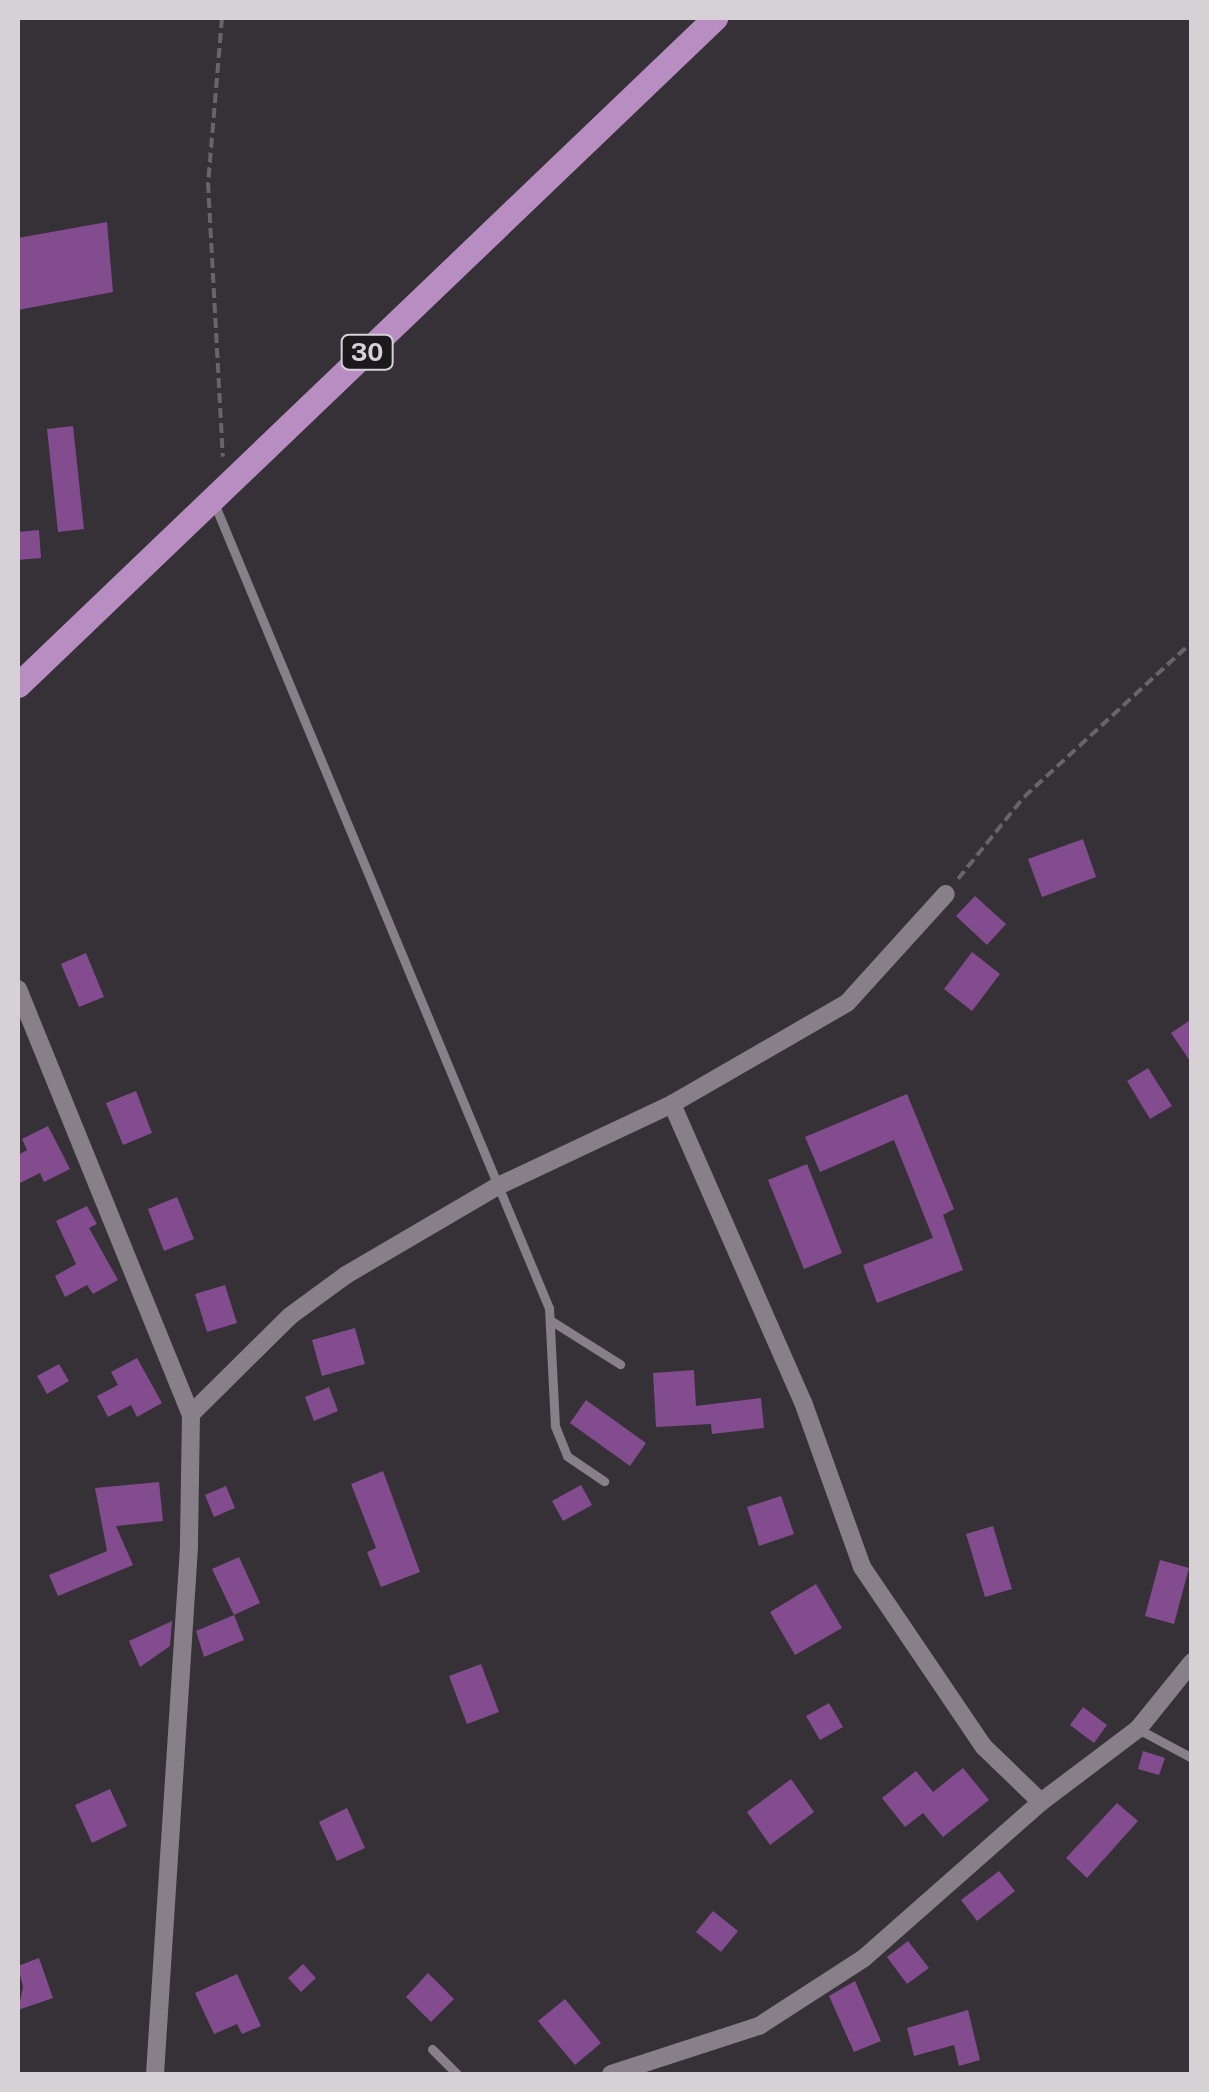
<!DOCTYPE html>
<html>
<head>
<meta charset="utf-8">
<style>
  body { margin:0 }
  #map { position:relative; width:1209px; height:2092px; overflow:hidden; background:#363037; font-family:"Public Sans",sans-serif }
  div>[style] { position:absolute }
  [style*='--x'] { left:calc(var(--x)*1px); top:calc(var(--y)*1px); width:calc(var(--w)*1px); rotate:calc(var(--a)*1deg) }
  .building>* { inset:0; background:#834c8f }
  .path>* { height:4px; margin-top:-2px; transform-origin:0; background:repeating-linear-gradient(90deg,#6a646a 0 10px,transparent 0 15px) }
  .service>* { height:9px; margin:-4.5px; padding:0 4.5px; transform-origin:4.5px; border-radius:4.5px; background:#878089 }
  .minor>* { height:18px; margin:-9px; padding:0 9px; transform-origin:9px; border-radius:9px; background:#878089 }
  .primary>* { height:25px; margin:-12.5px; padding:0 12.5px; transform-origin:12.5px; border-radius:12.5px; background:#b88ec2 }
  span { translate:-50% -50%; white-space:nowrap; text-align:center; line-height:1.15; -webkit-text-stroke:8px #1b191c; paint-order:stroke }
  .shield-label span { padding:2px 8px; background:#1b191c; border:2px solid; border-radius:8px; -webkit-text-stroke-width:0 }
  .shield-label { font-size:25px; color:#d5d1d5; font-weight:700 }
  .frame { position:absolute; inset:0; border:20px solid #d5d1d5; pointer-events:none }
</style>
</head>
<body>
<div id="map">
  <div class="building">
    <div style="clip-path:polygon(107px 222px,113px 292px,18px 310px,18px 238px)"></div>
    <div style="clip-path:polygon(73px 426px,84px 529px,58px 532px,47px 429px)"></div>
    <div style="clip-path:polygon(39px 530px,41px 558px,18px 560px,18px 532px)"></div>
    <div style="clip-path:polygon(1083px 839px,1096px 877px,1042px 897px,1028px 859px)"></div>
    <div style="clip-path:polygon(975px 896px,1006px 924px,987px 945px,956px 916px)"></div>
    <div style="clip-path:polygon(972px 952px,1000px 974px,972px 1011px,944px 989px)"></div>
    <div style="clip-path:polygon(86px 953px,104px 997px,79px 1007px,61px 964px)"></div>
    <div style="clip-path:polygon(1192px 1019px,1192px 1064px,1171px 1033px)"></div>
    <div style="clip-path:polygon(1148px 1068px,1172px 1106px,1150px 1119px,1127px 1081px)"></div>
    <div style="clip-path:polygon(136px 1091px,152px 1133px,123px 1145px,106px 1103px)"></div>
    <div style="clip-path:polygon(907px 1094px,954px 1209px,943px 1215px,963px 1270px,877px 1303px,863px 1265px,933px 1238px,894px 1140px,820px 1172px,805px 1137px)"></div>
    <div style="clip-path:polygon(48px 1126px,70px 1169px,44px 1182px,40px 1173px,18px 1184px,18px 1155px,27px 1150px,22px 1139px)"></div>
    <div style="clip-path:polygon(807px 1164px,842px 1253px,804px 1269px,768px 1180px)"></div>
    <div style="clip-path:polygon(177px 1197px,194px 1239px,164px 1251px,148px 1209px)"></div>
    <div style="clip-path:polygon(87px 1206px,97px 1224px,89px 1228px,118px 1280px,93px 1294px,87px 1285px,65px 1297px,55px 1276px,76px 1264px,56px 1221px)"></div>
    <div style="clip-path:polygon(225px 1285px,237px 1323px,207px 1332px,195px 1294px)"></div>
    <div style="clip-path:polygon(355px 1328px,365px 1364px,322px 1376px,312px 1340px)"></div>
    <div style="clip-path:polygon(137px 1358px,162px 1403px,137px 1417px,131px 1405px,108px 1417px,97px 1396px,118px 1385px,111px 1372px)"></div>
    <div style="clip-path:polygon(59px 1364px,69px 1381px,47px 1394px,37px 1376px)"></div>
    <div style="clip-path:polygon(694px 1370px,696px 1406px,761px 1398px,764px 1428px,712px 1434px,711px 1424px,656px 1427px,653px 1373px)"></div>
    <div style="clip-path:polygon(329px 1387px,338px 1411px,314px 1421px,305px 1397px)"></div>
    <div style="clip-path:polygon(586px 1400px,646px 1443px,630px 1466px,570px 1423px)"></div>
    <div style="clip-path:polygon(383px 1471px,420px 1572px,381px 1587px,367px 1552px,376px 1548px,351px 1484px)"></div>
    <div style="clip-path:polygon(159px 1482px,163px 1521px,116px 1526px,133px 1565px,58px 1596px,49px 1575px,107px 1551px,95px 1488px)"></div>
    <div style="clip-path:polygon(581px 1485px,592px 1505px,563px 1521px,552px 1501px)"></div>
    <div style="clip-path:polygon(226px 1486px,235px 1508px,214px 1517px,205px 1495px)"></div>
    <div style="clip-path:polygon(781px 1496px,794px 1534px,759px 1546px,747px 1507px)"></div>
    <div style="clip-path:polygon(993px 1526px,1012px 1589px,985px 1597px,966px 1534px)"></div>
    <div style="clip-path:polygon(239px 1557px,260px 1603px,234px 1615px,212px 1569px)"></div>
    <div style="clip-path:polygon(1160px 1560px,1189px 1568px,1174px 1624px,1145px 1616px)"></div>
    <div style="clip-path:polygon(816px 1584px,842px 1628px,795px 1655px,770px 1612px)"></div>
    <div style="clip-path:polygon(234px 1615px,244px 1640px,204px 1657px,196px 1631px)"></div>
    <div style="clip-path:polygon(172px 1621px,170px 1646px,140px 1667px,129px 1641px)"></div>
    <div style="clip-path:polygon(481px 1664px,499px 1712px,467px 1724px,449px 1676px)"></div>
    <div style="clip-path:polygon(829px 1703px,843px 1727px,820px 1740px,806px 1716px)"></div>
    <div style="clip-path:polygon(1083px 1707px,1107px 1725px,1094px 1743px,1070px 1725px)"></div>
    <div style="clip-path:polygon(1143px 1751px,1165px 1758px,1159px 1775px,1138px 1769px)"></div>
    <div style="clip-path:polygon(963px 1768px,989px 1800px,943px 1837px,923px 1813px,905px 1827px,882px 1798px,916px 1771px,933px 1792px)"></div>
    <div style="clip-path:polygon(791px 1779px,814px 1812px,770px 1845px,747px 1812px)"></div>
    <div style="clip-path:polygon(110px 1789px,127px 1826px,92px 1843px,75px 1805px)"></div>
    <div style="clip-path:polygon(1117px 1803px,1138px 1821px,1087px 1878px,1066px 1858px)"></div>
    <div style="clip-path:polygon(347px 1808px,365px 1848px,337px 1861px,319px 1822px)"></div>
    <div style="clip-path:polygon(999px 1871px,1015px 1891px,977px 1921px,961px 1900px)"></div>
    <div style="clip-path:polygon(713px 1911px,738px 1931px,721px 1952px,696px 1932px)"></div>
    <div style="clip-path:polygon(908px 1941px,929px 1968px,907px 1984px,887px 1957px)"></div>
    <div style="clip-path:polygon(39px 1958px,53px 1998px,18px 2010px,23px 1987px,18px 1966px)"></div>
    <div style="clip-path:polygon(303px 1964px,316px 1978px,301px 1992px,288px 1978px)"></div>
    <div style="clip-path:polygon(428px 1973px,454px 1999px,431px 2022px,406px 1997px)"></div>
    <div style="clip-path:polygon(237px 1974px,261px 2026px,242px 2034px,237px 2024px,214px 2034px,195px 1993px)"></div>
    <div style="clip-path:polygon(855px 1981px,881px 2041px,854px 2052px,829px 1996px)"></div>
    <div style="clip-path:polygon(565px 1999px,601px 2043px,575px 2065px,538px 2021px)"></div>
    <div style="clip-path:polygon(968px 2010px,980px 2060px,959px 2066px,954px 2045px,914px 2056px,907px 2028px)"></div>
  </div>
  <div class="path">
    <div style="--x:222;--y:18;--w:166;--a:94.8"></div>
    <div style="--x:208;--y:183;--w:274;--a:86.9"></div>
    <div style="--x:958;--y:879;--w:105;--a:-51.2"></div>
    <div style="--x:1024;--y:797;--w:229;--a:-42.7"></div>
  </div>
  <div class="service">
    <div style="--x:214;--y:503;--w:872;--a:67.41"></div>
    <div style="--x:549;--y:1308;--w:118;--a:87.1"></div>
    <div style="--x:555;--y:1426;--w:32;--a:68"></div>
    <div style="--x:567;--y:1456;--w:45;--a:34"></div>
    <div style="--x:550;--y:1320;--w:83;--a:32.2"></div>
    <div style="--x:1138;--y:1729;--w:61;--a:28.2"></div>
    <div style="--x:432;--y:2049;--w:35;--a:45"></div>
  </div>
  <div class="minor">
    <div style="--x:18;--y:989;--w:459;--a:67.9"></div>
    <div style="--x:191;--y:1414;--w:133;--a:90.9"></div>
    <div style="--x:189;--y:1547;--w:528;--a:93.69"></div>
    <div style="--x:672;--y:1104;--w:326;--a:66.3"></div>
    <div style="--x:803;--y:1402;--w:175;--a:70.3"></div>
    <div style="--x:862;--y:1567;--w:217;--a:55.9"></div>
    <div style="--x:984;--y:1747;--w:79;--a:44"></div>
    <div style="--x:191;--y:1414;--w:139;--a:-44.7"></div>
    <div style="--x:290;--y:1316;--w:69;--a:-36.2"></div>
    <div style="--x:346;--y:1275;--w:174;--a:-30.4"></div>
    <div style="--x:496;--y:1187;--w:195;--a:-25.2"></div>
    <div style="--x:672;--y:1104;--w:202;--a:-30"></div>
    <div style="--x:847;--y:1003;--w:147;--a:-47.8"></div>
    <div style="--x:611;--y:2074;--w:156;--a:-18"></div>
    <div style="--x:759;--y:2026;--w:125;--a:-32.9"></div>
    <div style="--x:864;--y:1958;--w:236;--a:-41.4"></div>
    <div style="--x:1041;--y:1802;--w:121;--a:-37"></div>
    <div style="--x:1138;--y:1729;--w:86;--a:-51.1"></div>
  </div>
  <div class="primary">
    <div style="--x:18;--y:685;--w:965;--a:-43.74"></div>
  </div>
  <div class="shield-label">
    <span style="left:367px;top:352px">30</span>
  </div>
  <div class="frame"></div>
</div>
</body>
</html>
